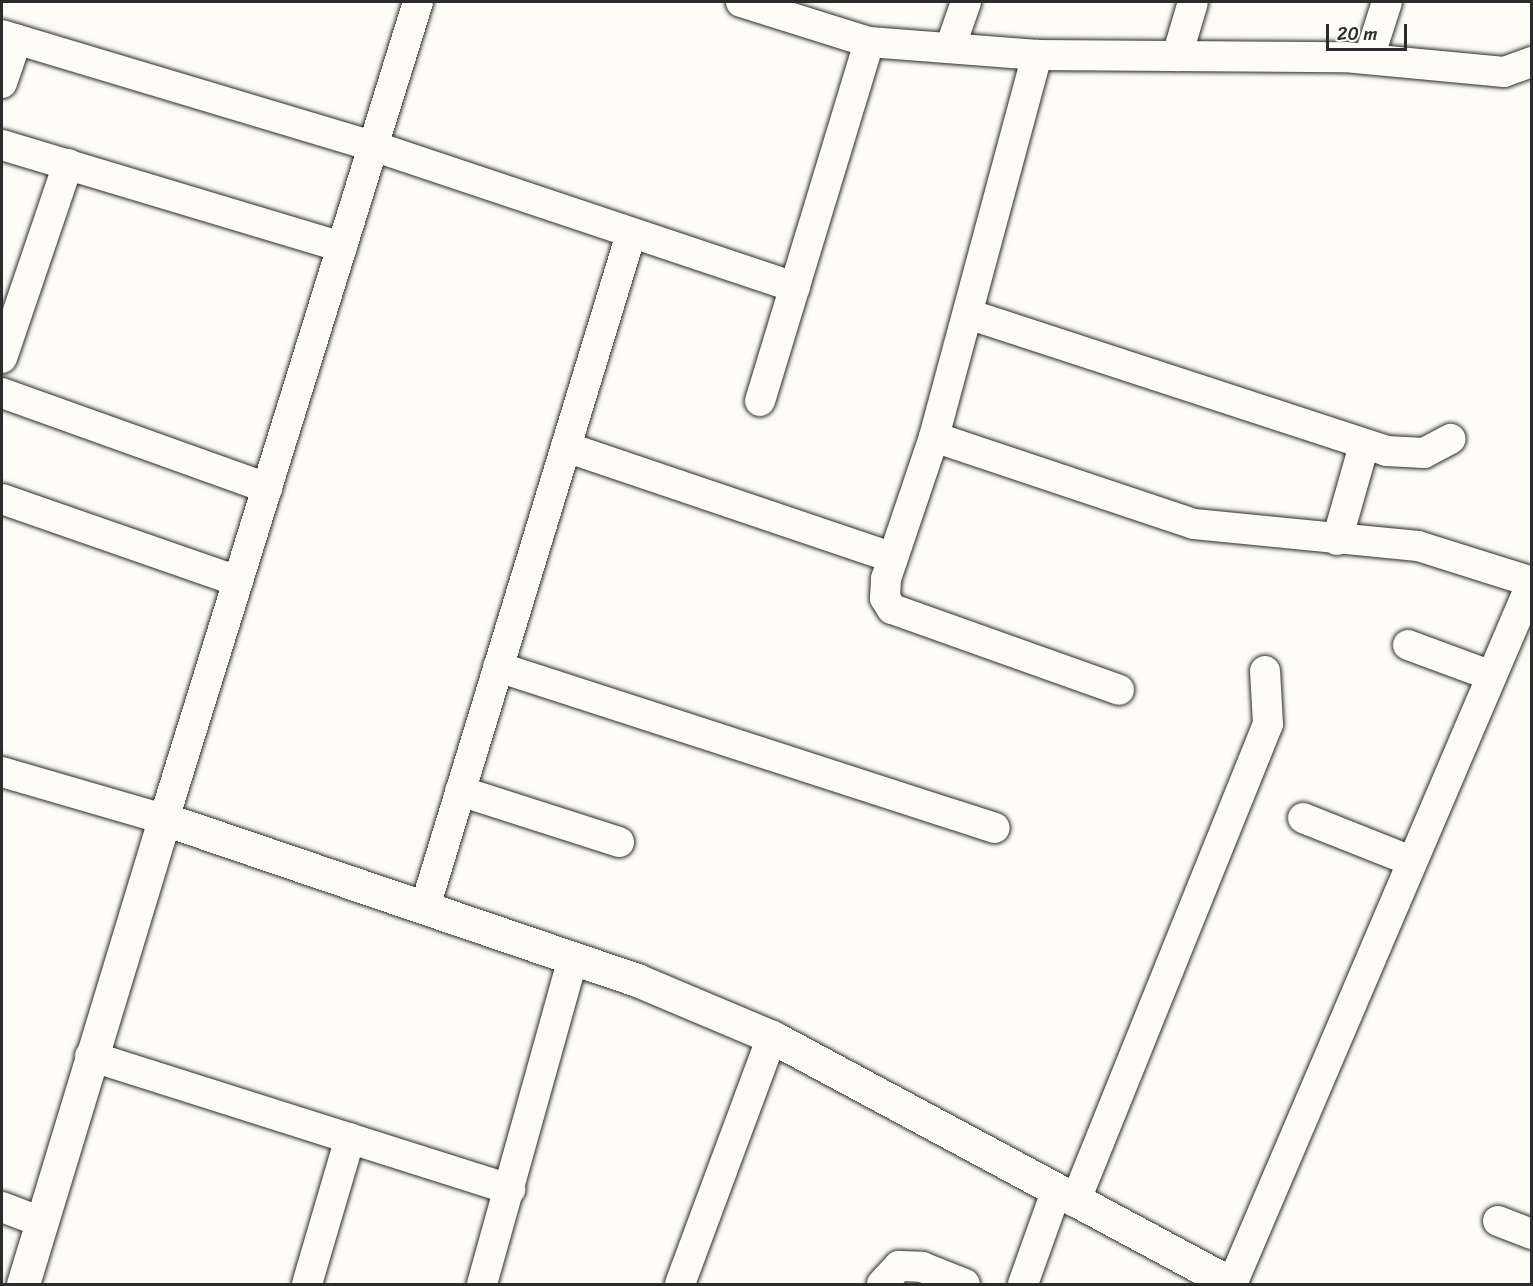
<!DOCTYPE html>
<html>
<head>
<meta charset="utf-8">
<style>
  body { margin:0 }
  #map { position:relative; width:1533px; height:1286px; overflow:hidden; background:#fdfcf7; font-family:Sriracha,sans-serif }
  div>[style] { position:absolute }
  [style*='--x'] { left:calc(var(--x)*1px); top:calc(var(--y)*1px); width:calc(var(--w)*1px); rotate:calc(var(--a)*1deg) }
  .roads { filter:drop-shadow(0 0 2px #2b2b2b) drop-shadow(0 0 2px #2b2b2b) }
  .minor>* { height:30px; margin:-15px; padding:0 15px; transform-origin:15px; border-radius:15px; background:#fdfcf7 }
  .tertiary>* { height:33px; margin:-16.5px; padding:0 16.5px; transform-origin:16.5px; border-radius:16.5px; background:#fdfcf7 }
  span { translate:-50% -50%; white-space:nowrap; text-align:center; line-height:1.15; -webkit-text-stroke:4.5px #fdfcf7; paint-order:stroke }
  .frame { position:absolute; inset:0; border:3px solid #2b2b2b; pointer-events:none }
  .scale { position:absolute; left:1326px; top:24px; width:81px; height:27px; box-sizing:border-box; border:3px solid #2b2b2b; border-top:0; padding-left:8px; font-size:18px; line-height:21px; white-space:nowrap; color:#2b2b2b; -webkit-text-stroke:4px #fdfcf7; paint-order:stroke }
</style>
</head>
<body>
<div id="map">
  <div class="roads">
    <div class="minor">
      <div style="--x:741;--y:2;--w:134;--a:17.4"></div>
      <div style="--x:869;--y:42;--w:169;--a:4.4"></div>
      <div style="--x:1037;--y:55;--w:308;--a:0.4"></div>
      <div style="--x:1345;--y:57;--w:160;--a:5.4"></div>
      <div style="--x:1504;--y:72;--w:30;--a:-20"></div>
      <div style="--x:2;--y:35;--w:387;--a:16.7"></div>
      <div style="--x:373;--y:146;--w:445;--a:18.5"></div>
      <div style="--x:950;--y:48;--w:49;--a:-70.8"></div>
      <div style="--x:1037;--y:55;--w:396;--a:105.1"></div>
      <div style="--x:934;--y:437;--w:274;--a:18.5"></div>
      <div style="--x:1194;--y:524;--w:225;--a:5.6"></div>
      <div style="--x:1418;--y:546;--w:116;--a:17.5"></div>
      <div style="--x:1177;--y:56;--w:56;--a:-73.5"></div>
      <div style="--x:1369;--y:58;--w:59;--a:-72.2"></div>
      <div style="--x:2;--y:83;--w:46;--a:-71.2"></div>
      <div style="--x:2;--y:145;--w:355;--a:16.7"></div>
      <div style="--x:968;--y:314;--w:440;--a:18.1"></div>
      <div style="--x:1386;--y:451;--w:38;--a:3"></div>
      <div style="--x:1424;--y:453;--w:30;--a:-28"></div>
      <div style="--x:2;--y:358;--w:205;--a:-71.2"></div>
      <div style="--x:2;--y:393;--w:282;--a:19.7"></div>
      <div style="--x:760;--y:401;--w:375;--a:-73.1"></div>
      <div style="--x:934;--y:437;--w:150;--a:108.7"></div>
      <div style="--x:886;--y:579;--w:19;--a:93"></div>
      <div style="--x:885;--y:598;--w:13;--a:58"></div>
      <div style="--x:892;--y:609;--w:241;--a:19.6"></div>
      <div style="--x:566;--y:447;--w:345;--a:18.7"></div>
      <div style="--x:2;--y:499;--w:250;--a:19.2"></div>
      <div style="--x:1337;--y:540;--w:99;--a:-74.1"></div>
      <div style="--x:1408;--y:645;--w:86;--a:20.3"></div>
      <div style="--x:498;--y:667;--w:522;--a:17.95"></div>
      <div style="--x:2;--y:772;--w:169;--a:16.2"></div>
      <div style="--x:164;--y:819;--w:856;--a:-72.73"></div>
      <div style="--x:460;--y:791;--w:167;--a:17.8"></div>
      <div style="--x:1303;--y:818;--w:116;--a:21.7"></div>
      <div style="--x:425;--y:907;--w:704;--a:-72.98"></div>
      <div style="--x:90;--y:1056;--w:441;--a:17.6"></div>
      <div style="--x:1075;--y:1202;--w:515;--a:-68.01"></div>
      <div style="--x:1268;--y:724;--w:53;--a:-93.2"></div>
      <div style="--x:2;--y:1207;--w:40;--a:21"></div>
      <div style="--x:1498;--y:1221;--w:36;--a:21"></div>
      <div style="--x:307;--y:1284;--w:152;--a:-73.6"></div>
      <div style="--x:482;--y:1284;--w:338;--a:-74.4"></div>
      <div style="--x:680;--y:1284;--w:264;--a:-69.6"></div>
      <div style="--x:882;--y:1284;--w:25;--a:-47"></div>
      <div style="--x:899;--y:1266;--w:23;--a:2"></div>
      <div style="--x:922;--y:1267;--w:46;--a:21.6"></div>
      <div style="--x:1023;--y:1284;--w:98;--a:-70.3"></div>
      <div style="--x:1232;--y:1284;--w:763;--a:-66.86"></div>
    </div>
    <div class="tertiary">
      <div style="--x:23;--y:1284;--w:486;--a:-73.1"></div>
      <div style="--x:164;--y:819;--w:500;--a:18.8"></div>
      <div style="--x:637;--y:980;--w:147;--a:22.9"></div>
      <div style="--x:772;--y:1037;--w:522;--a:28.23"></div>
    </div>
  </div>
  <div class="frame"></div>
  <div class="scale">20 m</div>
</div>
</body>
</html>
